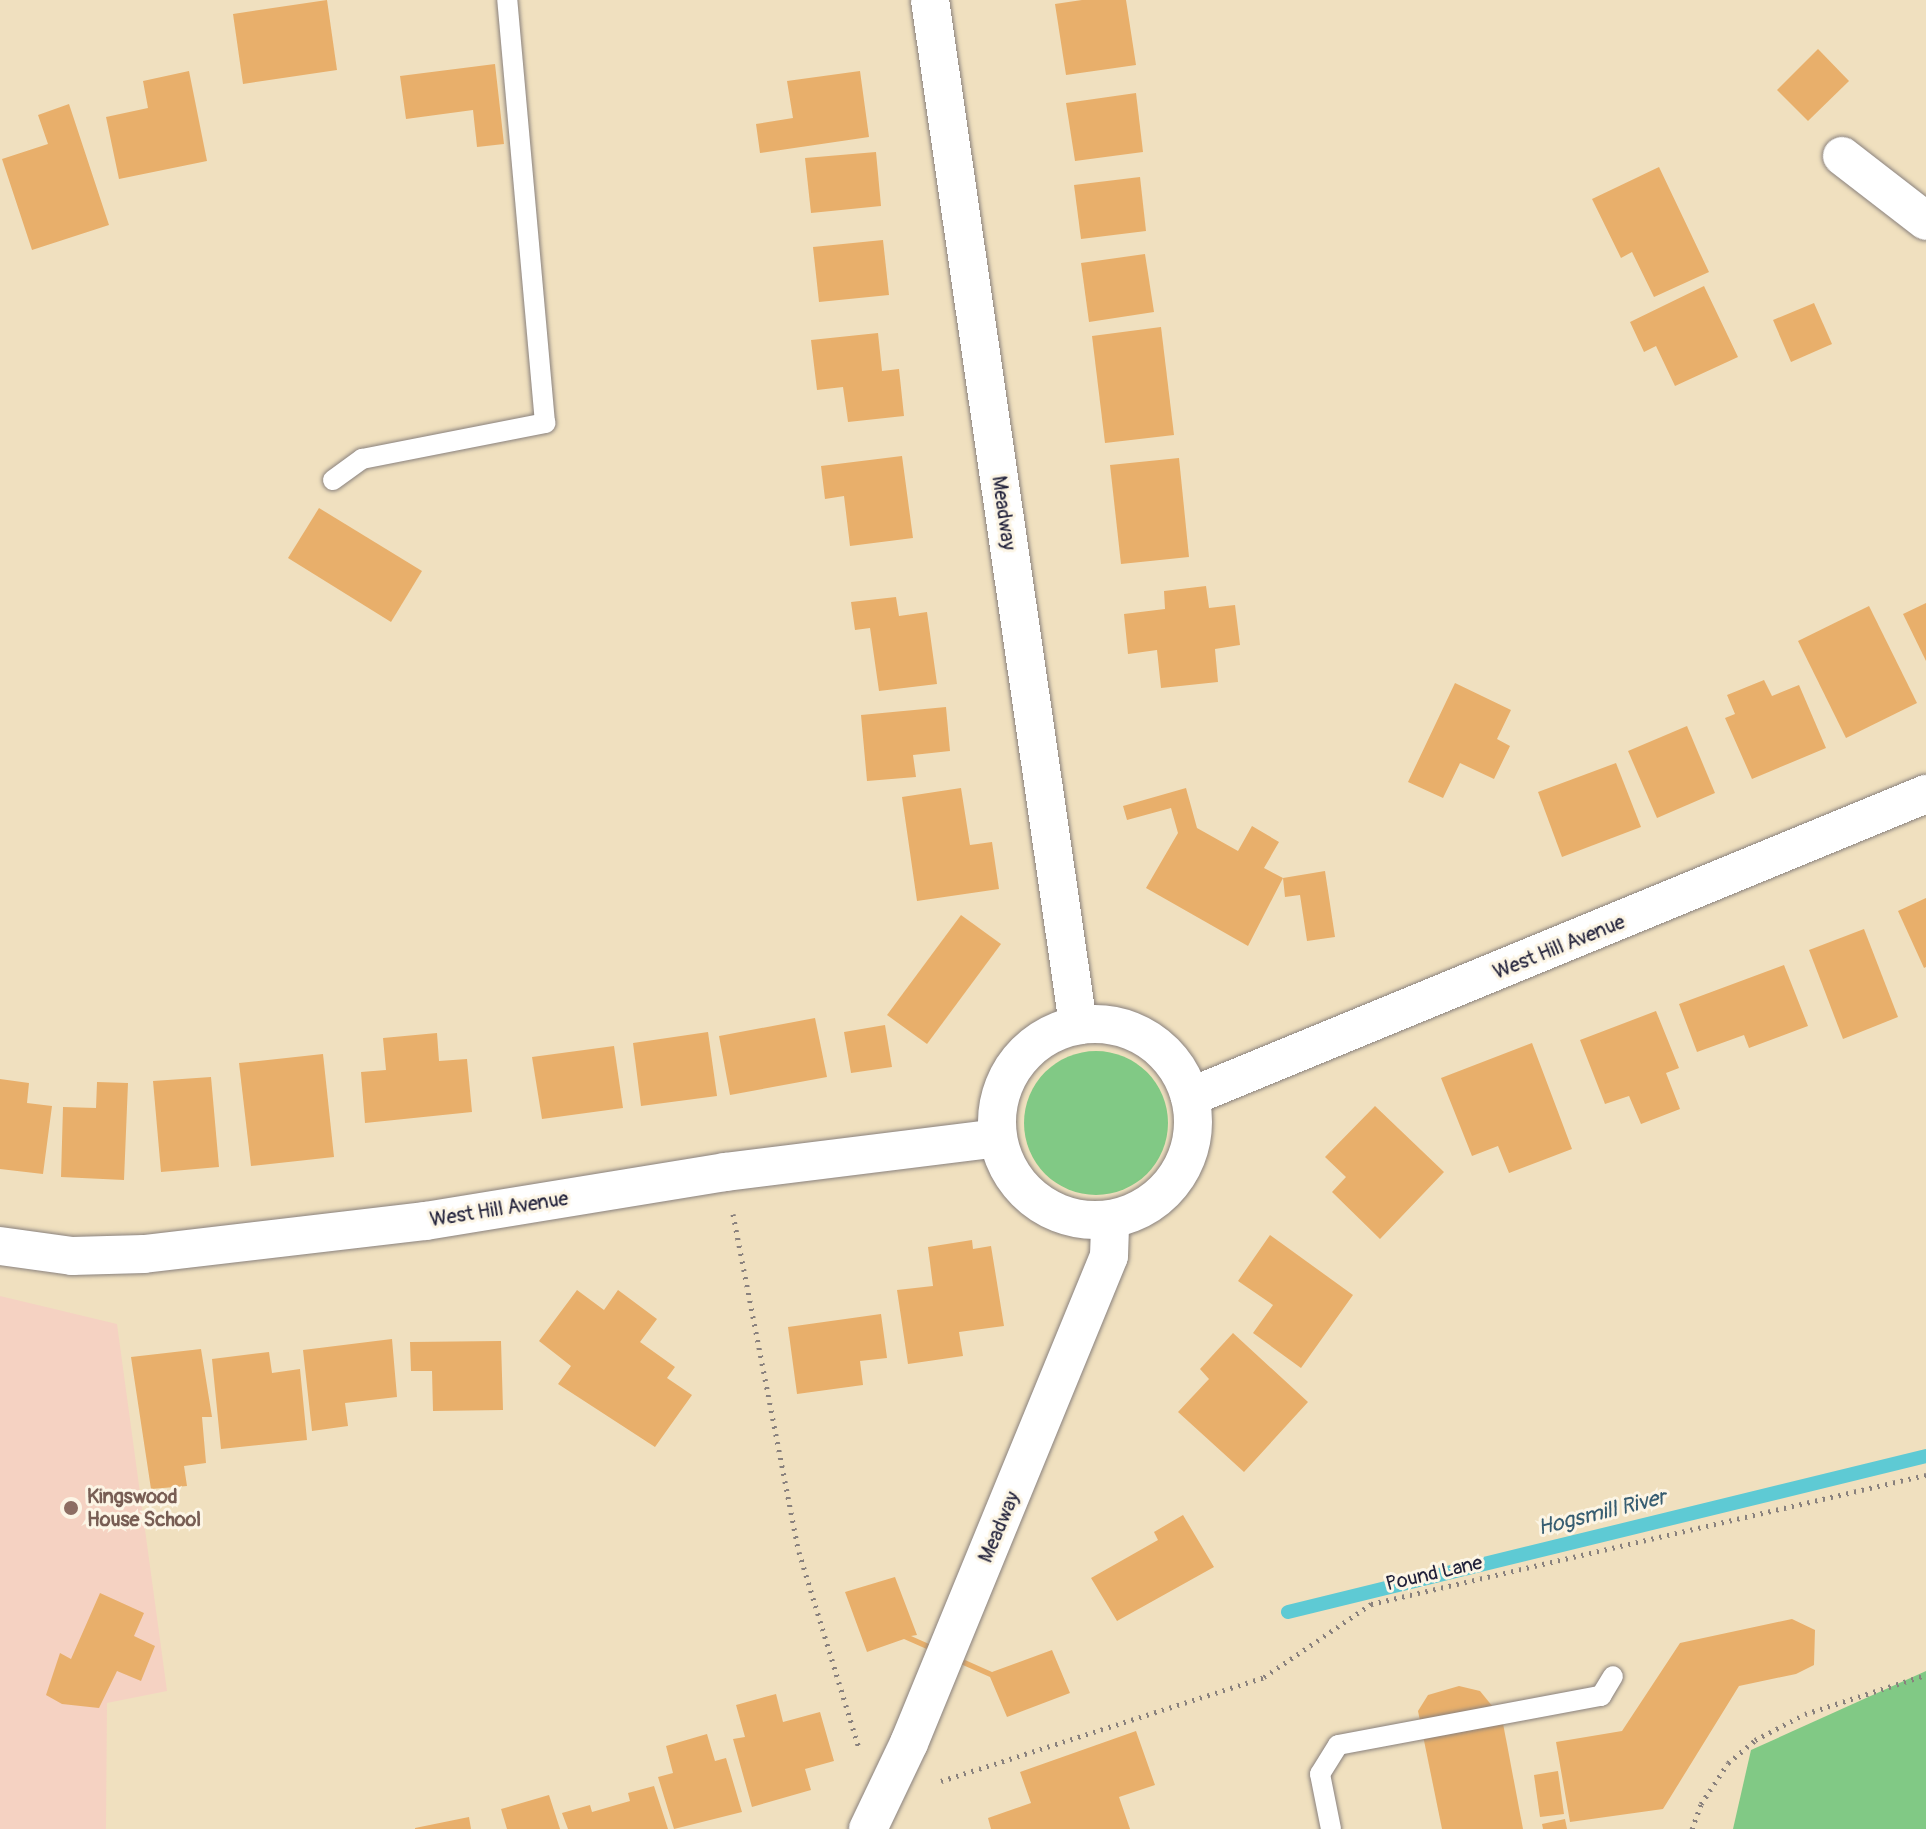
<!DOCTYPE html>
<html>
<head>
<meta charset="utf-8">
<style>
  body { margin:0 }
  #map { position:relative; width:1926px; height:1829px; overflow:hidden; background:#f0e0bf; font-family:Pangolin,sans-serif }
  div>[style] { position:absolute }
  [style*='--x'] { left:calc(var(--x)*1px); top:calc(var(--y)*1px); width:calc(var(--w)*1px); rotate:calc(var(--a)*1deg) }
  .built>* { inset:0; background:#f5d2c2 }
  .green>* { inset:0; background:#81c985 }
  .round { border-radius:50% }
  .stream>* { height:14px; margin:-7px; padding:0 7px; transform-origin:7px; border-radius:7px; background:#5ecad4 }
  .building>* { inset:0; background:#e8af6b }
  .path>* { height:5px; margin-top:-2.5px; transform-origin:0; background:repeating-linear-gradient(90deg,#89817d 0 2px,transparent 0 8px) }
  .roads { filter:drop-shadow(0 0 2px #89817d) drop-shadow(0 0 2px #89817d) }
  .service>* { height:20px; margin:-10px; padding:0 10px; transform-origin:10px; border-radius:10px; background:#fff }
  .minor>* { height:38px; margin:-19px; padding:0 19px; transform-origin:19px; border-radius:19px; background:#fff }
  .minor>.ring { margin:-19px; padding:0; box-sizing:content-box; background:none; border:38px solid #fff; border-radius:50% }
  .dots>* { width:22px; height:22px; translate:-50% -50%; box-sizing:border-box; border:4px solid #fcf5e5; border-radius:50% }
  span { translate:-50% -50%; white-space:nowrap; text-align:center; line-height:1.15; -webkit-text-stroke:6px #fcf5e5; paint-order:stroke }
  .street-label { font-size:20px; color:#22223b }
  .education-label { font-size:20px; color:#785e54; font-weight:700 }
  .left { translate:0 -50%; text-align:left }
  .water-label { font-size:22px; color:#375d71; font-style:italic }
</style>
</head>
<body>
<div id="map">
  <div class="built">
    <div style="clip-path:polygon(0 1296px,117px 1324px,167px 1691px,107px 1703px,106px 1829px,0 1829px)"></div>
  </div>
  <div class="green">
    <div class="round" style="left:1024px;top:1051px;width:144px;height:144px"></div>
    <div style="clip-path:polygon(1926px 1671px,1926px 1829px,1733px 1829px,1751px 1750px)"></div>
  </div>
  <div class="stream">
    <div style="--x:1288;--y:1612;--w:657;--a:-13.74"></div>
  </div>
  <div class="building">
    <div style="clip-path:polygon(327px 0,337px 70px,243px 84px,233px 14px)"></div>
    <div style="clip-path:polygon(1082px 0,1126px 0,1136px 65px,1066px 75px,1055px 4px)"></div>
    <div style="clip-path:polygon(1818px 49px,1849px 81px,1808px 121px,1777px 90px)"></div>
    <div style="clip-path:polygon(495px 64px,504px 144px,477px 147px,473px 110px,406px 119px,400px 76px)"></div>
    <div style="clip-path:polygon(189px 71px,207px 161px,119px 179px,106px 117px,148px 108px,143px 81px)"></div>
    <div style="clip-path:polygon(860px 71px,869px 137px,760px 153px,756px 124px,793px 118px,787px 81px)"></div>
    <div style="clip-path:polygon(1136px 93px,1143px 152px,1075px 161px,1066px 103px)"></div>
    <div style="clip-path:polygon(69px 104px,109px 225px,32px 250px,2px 159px,48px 144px,38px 115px)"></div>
    <div style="clip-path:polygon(876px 152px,881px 206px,811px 213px,805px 158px)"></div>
    <div style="clip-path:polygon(1659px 167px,1709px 272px,1654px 297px,1632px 252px,1621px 258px,1592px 199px)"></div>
    <div style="clip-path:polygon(1140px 177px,1146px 231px,1081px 239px,1074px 185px)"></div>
    <div style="clip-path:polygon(883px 240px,889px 295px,819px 302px,813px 247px)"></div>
    <div style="clip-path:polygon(1145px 254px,1154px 312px,1089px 322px,1081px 263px)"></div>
    <div style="clip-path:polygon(1704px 286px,1738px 357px,1675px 386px,1656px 346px,1644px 352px,1630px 322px)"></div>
    <div style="clip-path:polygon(1814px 303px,1832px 344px,1791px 362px,1773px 320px)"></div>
    <div style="clip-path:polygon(1161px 327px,1174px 435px,1105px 443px,1092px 336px)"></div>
    <div style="clip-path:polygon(878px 333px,882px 371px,899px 369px,904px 416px,848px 422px,843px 387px,817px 390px,811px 340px)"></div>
    <div style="clip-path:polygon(902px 456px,913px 538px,850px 546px,844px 496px,825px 499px,821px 466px)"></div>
    <div style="clip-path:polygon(1179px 458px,1189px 557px,1121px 564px,1110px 465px)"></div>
    <div style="clip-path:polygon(319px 508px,422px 571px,391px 622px,288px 558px)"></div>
    <div style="clip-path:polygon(1206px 586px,1209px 608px,1235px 605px,1240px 645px,1215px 649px,1218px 682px,1161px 688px,1157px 650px,1128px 654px,1124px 614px,1165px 609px,1164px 591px)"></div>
    <div style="clip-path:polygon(896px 597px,899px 616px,927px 612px,937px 684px,879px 691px,870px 628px,855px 630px,851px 602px)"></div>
    <div style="clip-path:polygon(1926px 603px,1926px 661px,1903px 614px)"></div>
    <div style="clip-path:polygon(1869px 606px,1917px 703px,1846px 738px,1798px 641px)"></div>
    <div style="clip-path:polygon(1764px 680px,1772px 696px,1799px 685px,1826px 748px,1752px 779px,1725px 718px,1735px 714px,1727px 695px)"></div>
    <div style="clip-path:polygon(1455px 683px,1511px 710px,1497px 739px,1510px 746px,1494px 779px,1460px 763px,1443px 798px,1408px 782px)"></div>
    <div style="clip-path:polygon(946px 707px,950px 751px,913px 755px,916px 777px,867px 781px,861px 715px)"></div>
    <div style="clip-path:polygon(1687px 726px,1715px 793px,1657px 818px,1628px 751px)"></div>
    <div style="clip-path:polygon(1616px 763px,1641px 827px,1562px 857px,1538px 792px)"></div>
    <div style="clip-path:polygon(961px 788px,970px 845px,992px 842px,999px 889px,917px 901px,902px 797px)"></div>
    <div style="clip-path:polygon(1186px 788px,1197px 828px,1238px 851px,1252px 826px,1279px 842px,1264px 868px,1283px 878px,1248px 946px,1146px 888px,1178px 833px,1171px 808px,1127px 820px,1123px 806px)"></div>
    <div style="clip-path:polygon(1325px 871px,1335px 937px,1307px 941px,1300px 895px,1285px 897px,1283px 878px)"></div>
    <div style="clip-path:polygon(1926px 898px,1926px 967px,1924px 968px,1898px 911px)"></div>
    <div style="clip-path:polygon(961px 915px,1001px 944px,927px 1044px,887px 1015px)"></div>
    <div style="clip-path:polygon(1864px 929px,1898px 1017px,1843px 1039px,1809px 950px)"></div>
    <div style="clip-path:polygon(1784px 965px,1808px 1026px,1749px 1048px,1744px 1035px,1697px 1052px,1679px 1004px)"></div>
    <div style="clip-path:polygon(1656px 1011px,1679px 1068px,1666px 1073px,1680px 1109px,1641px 1124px,1629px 1096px,1605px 1104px,1580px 1040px)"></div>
    <div style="clip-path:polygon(815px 1018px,827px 1077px,730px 1095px,719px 1036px)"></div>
    <div style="clip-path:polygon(885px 1025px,892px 1067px,851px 1073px,844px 1032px)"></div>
    <div style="clip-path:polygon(708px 1032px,717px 1096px,641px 1106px,633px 1043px)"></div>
    <div style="clip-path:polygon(437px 1033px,439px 1061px,467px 1059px,472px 1112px,365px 1123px,361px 1072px,386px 1070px,383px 1038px)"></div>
    <div style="clip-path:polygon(1532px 1043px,1572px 1149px,1509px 1173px,1498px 1146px,1472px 1156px,1441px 1078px)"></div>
    <div style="clip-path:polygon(614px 1046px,623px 1108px,542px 1119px,532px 1057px)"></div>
    <div style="clip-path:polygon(323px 1054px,334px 1157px,251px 1166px,239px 1063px)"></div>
    <div style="clip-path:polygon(211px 1077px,219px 1167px,161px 1172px,153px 1081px)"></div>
    <div style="clip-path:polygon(0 1079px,29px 1083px,27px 1103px,52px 1106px,43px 1174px,0 1169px)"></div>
    <div style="clip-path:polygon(97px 1082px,128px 1083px,124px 1180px,61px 1177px,63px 1107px,96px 1108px)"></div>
    <div style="clip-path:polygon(1375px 1106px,1444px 1172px,1380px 1239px,1332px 1192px,1346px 1177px,1325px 1157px)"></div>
    <div style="clip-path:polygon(1270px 1235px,1353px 1295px,1301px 1368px,1253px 1333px,1273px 1305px,1238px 1281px)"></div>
    <div style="clip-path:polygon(972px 1240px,973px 1249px,991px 1246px,1004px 1326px,959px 1332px,963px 1356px,908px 1364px,897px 1290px,933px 1286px,928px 1247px)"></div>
    <div style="clip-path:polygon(577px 1290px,604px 1310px,618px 1290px,657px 1319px,640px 1342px,675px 1367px,667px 1378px,692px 1395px,655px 1447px,558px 1384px,571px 1366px,539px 1341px)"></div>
    <div style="clip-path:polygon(881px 1314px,887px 1358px,860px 1361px,863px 1385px,797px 1394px,788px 1327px)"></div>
    <div style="clip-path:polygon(1233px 1333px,1308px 1402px,1244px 1472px,1178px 1412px,1209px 1379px,1200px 1369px)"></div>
    <div style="clip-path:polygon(392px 1339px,397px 1397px,345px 1403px,348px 1426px,312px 1431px,303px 1350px)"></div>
    <div style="clip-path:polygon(501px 1341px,503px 1410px,433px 1411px,432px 1371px,411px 1371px,410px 1342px)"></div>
    <div style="clip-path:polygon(201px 1349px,212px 1417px,202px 1417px,206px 1463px,184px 1466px,187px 1486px,151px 1489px,131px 1357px)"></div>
    <div style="clip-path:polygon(269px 1352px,272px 1373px,300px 1369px,307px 1440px,221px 1449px,212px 1359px)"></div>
    <div style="clip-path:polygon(1183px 1515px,1214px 1567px,1117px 1621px,1091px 1578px,1158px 1540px,1154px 1532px)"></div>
    <div style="clip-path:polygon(895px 1577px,917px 1635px,911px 1636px,992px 1672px,1052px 1650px,1070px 1693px,1007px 1717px,990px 1677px,904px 1639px,867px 1652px,845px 1592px)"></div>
    <div style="clip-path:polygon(100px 1593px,144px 1613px,134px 1636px,155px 1646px,141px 1681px,117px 1671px,99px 1708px,62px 1704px,46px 1695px,60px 1653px,71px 1659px)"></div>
    <div style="clip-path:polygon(1792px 1619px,1815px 1630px,1814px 1665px,1796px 1674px,1739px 1686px,1663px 1809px,1570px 1822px,1556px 1742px,1622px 1731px,1680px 1643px)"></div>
    <div style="clip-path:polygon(1459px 1686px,1480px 1691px,1502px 1718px,1523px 1829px,1442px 1829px,1418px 1711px,1428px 1695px)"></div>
    <div style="clip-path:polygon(776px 1694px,783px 1722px,820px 1712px,834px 1761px,805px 1769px,811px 1790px,752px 1807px,733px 1739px,745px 1737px,736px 1705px)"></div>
    <div style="clip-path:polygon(1136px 1731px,1155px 1785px,1119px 1797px,1130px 1829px,991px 1829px,988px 1818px,1031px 1803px,1020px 1772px)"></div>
    <div style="clip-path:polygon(707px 1734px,715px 1761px,726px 1758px,742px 1812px,674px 1829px,658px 1777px,673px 1773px,666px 1746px)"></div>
    <div style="clip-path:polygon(1558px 1771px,1564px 1814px,1540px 1817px,1534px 1775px)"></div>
    <div style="clip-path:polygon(654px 1786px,668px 1829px,568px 1829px,562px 1813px,590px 1805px,592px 1812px,630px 1801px,628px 1793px)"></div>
    <div style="clip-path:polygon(549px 1795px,560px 1829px,507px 1829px,501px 1809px)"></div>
    <div style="clip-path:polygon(469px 1817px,471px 1829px,415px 1829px,415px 1828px)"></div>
    <div style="clip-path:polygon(1565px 1819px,1567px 1829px,1543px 1829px,1542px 1824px)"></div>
  </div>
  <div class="path">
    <div style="--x:733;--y:1214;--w:344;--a:79"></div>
    <div style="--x:799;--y:1552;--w:205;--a:73"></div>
    <div style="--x:941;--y:1781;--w:339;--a:-17.8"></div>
    <div style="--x:1264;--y:1677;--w:130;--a:-34.3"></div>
    <div style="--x:1371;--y:1604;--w:570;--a:-13.09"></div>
    <div style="--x:1692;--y:1829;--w:27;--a:-70"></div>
    <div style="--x:1701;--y:1804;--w:49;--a:-56.6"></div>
    <div style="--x:1728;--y:1763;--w:35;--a:-40"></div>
    <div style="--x:1755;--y:1740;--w:56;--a:-27.5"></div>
    <div style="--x:1805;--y:1714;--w:127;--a:-17.9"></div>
  </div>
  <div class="roads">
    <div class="service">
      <div style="--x:333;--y:480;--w:36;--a:-36"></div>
      <div style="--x:362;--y:459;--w:187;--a:-11.1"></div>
      <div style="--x:545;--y:423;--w:425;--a:-95.1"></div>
      <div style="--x:1331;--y:1829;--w:56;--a:-101.3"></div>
      <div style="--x:1320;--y:1774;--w:34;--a:-58"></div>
      <div style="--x:1338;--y:1745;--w:268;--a:-10.6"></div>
      <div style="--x:1601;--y:1696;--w:23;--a:-59"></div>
    </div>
    <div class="minor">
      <div style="--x:930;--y:0;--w:1036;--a:81.78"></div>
      <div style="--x:1842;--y:156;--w:106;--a:37.7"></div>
      <div class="ring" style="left:997px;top:1024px;width:158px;height:158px"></div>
      <div style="--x:1190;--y:1097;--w:796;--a:-22.38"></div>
      <div style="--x:0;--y:1246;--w:73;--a:7.9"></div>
      <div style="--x:72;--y:1256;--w:72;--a:-1.6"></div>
      <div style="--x:144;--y:1254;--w:284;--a:-6.7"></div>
      <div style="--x:426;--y:1221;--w:303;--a:-9.3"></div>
      <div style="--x:725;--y:1172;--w:274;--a:-7.1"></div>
      <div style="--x:868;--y:1829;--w:95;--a:-64.5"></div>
      <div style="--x:909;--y:1743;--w:526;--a:-67.67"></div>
      <div style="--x:1109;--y:1256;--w:36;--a:-88"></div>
    </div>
  </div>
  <div class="dots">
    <div style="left:71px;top:1508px;background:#8d6e63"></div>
  </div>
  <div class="street-label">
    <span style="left:1004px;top:513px;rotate:82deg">Meadway</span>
    <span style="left:1559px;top:947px;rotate:-22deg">West Hill Avenue</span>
    <span style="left:499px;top:1209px;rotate:-9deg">West Hill Avenue</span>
    <span style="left:999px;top:1527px;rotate:-67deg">Meadway</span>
    <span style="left:1434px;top:1573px;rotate:-13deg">Pound Lane</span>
  </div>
  <div class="education-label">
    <span class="left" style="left:87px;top:1508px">Kingswood<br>House School</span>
  </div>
  <div class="water-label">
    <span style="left:1602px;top:1513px;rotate:-14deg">Hogsmill River</span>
  </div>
</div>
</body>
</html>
